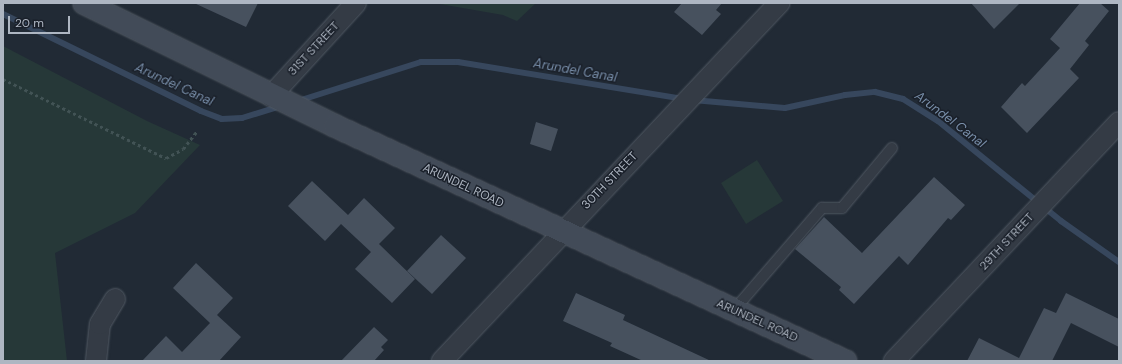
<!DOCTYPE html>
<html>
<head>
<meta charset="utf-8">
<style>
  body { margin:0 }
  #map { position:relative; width:1122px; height:364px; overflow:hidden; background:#212a35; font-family:"DM Sans",sans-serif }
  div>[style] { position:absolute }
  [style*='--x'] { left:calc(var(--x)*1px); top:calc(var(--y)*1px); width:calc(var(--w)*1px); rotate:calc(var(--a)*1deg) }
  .green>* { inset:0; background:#263838 }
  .stream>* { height:6px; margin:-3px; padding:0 3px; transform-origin:3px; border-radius:3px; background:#37475d }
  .building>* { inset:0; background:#47515e }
  .path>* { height:2.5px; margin-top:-1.25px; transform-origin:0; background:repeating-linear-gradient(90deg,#425355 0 3px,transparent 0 6px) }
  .roads { filter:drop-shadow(0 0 1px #515963) drop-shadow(0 0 1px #515963) }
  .lane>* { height:10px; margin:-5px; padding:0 5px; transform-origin:5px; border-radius:5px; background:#343b45 }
  .street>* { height:20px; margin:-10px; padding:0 10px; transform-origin:10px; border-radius:10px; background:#343b45 }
  .secondary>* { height:22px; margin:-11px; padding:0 11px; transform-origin:11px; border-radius:11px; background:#424b58 }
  span { translate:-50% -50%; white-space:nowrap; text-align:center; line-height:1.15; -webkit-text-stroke:3px #1a202a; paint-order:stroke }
  .street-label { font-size:12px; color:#aeb6c2 }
  .water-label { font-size:13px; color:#788ea9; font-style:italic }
  .frame { position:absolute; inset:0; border:4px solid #aeb6c2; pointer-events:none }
  .scale { position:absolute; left:8px; top:16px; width:62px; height:18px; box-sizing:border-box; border:2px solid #aeb6c2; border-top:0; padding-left:5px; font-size:12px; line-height:14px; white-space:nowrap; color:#aeb6c2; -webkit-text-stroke:3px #1a202a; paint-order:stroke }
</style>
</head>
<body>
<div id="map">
  <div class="green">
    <div style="clip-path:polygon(434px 3px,536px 3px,517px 21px,503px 15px)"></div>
    <div style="clip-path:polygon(3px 46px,147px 121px,200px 145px,135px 213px,55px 253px,67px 361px,3px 361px)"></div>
    <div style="clip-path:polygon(757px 160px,783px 201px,746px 224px,721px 183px)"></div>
  </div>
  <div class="stream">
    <div style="--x:3;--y:14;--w:220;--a:26.1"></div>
    <div style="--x:201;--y:111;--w:22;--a:21"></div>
    <div style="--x:222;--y:119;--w:20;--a:-3"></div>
    <div style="--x:242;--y:118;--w:41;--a:-17.1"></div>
    <div style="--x:693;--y:100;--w:92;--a:5"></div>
    <div style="--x:785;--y:108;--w:61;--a:-12.2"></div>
    <div style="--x:845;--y:95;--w:30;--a:-6"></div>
    <div style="--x:875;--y:92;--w:29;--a:14"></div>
    <div style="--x:903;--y:99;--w:41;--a:32.2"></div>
    <div style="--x:938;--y:121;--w:159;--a:39.1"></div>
    <div style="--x:1061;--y:221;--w:71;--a:35.3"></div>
    <div style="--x:298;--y:101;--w:129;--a:-17.6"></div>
    <div style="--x:421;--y:62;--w:37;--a:0"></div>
    <div style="--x:458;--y:62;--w:228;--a:9.3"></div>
  </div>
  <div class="building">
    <div style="clip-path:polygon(194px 3px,258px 3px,246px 27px)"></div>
    <div style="clip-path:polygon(682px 3px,722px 3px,716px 10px,721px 14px,702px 35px,674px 12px)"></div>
    <div style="clip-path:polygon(971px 3px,1020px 3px,994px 29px)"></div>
    <div style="clip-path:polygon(1080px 3px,1100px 3px,1109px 11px,1085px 41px,1089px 45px,1070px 69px,1079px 78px,1027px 133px,1001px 107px,1022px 83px,1025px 86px,1060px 48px,1050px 39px)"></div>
    <div style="clip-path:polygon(536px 122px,558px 129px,551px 151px,530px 144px)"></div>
    <div style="clip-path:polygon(934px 177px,965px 205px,951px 220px,948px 218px,908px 265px,899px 256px,854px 304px,839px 290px,841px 287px,795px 249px,824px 217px,862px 253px)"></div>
    <div style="clip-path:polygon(312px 181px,348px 215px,364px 198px,395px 228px,379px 244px,415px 279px,392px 303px,355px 269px,371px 252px,341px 224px,325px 241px,288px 206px)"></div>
    <div style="clip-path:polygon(441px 235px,466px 258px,432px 294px,407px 271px)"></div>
    <div style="clip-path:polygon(196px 263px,233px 298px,217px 315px,241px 337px,219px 361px,142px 361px,166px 336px,182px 352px,210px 323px,173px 288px)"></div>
    <div style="clip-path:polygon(576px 293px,625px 315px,623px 320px,711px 361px,643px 361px,610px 346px,612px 343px,563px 321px)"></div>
    <div style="clip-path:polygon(1066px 293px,1119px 319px,1119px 347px,1071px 323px,1052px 361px,967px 361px,979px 338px,1019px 358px,1044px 308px,1056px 313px)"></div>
    <div style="clip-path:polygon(374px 327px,388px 340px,381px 347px,384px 350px,374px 361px,341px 361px)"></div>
  </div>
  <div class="path">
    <div style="--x:3;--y:79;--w:181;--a:25.9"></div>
    <div style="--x:166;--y:158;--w:19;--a:-28"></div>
    <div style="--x:183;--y:149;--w:23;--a:-52"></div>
  </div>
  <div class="roads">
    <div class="lane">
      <div style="--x:734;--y:310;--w:135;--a:-49.2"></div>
      <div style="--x:822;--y:208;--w:20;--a:0"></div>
      <div style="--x:842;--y:208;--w:78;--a:-50.2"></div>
    </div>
    <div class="street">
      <div style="--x:271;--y:96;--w:126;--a:-47.6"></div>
      <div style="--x:96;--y:361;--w:37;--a:-84"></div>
      <div style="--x:100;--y:324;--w:29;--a:-59"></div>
      <div style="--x:442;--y:361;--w:492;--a:-46.7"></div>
      <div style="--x:894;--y:361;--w:328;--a:-46.7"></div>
    </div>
    <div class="secondary">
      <div style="--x:84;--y:3;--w:280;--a:26.1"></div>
      <div style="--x:335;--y:126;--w:562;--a:24.74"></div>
    </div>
  </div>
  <div class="street-label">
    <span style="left:314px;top:49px;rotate:-47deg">31ST STREET</span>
    <span style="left:610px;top:181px;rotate:-46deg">30TH STREET</span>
    <span style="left:463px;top:186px;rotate:25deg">ARUNDEL ROAD</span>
    <span style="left:1007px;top:242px;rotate:-47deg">29TH STREET</span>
    <span style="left:757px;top:321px;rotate:24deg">ARUNDEL ROAD</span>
  </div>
  <div class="water-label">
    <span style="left:575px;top:71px;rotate:10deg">Arundel Canal</span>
    <span style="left:174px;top:85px;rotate:25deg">Arundel Canal</span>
    <span style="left:950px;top:120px;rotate:37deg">Arundel Canal</span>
  </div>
  <div class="frame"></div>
  <div class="scale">20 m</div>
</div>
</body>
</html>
